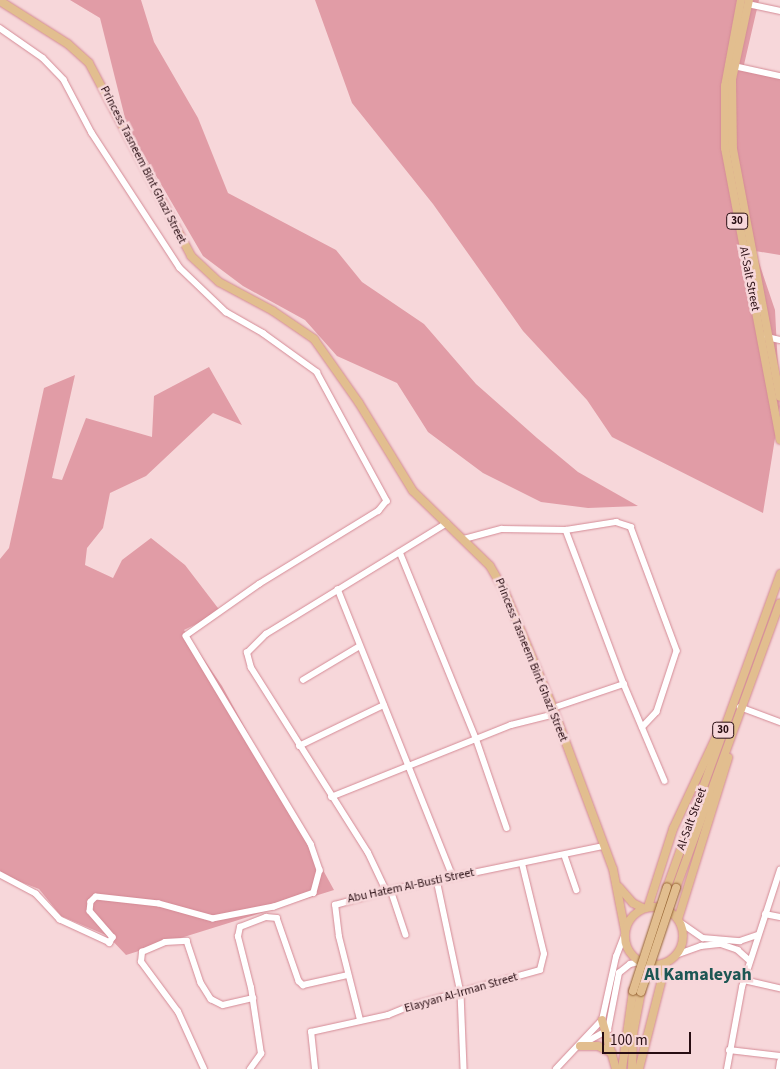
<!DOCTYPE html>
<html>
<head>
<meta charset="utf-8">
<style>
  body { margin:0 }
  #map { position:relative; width:780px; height:1069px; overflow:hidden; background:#f7d7da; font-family:"Source Sans 3",sans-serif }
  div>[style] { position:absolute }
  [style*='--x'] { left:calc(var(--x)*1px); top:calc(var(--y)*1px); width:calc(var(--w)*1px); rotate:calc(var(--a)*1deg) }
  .green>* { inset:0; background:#e19ca6 }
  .roads { filter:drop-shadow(0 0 1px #d48b96) drop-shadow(0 0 1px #d48b96) }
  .minor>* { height:5.5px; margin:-2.75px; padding:0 2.75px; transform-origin:2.75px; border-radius:2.75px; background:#fff }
  .major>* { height:8px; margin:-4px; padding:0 4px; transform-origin:4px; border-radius:4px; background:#e2be8f }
  .major>.ring { margin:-4px; padding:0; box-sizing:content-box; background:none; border:8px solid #e2be8f; border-radius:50% }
  .bridges { filter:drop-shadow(0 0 1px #956332) drop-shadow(0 0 1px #956332) }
  .major-bridge>* { height:8px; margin:-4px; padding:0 4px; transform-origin:4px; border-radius:4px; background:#e2be8f }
  span { translate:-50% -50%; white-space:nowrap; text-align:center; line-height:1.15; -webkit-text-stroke:5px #f7d7da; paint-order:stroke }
  .shield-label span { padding:1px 4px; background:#f7d7da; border:1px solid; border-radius:4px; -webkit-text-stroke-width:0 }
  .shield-label { font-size:11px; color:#280d12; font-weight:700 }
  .street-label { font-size:12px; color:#280d12 }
  .district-label { font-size:18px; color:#1c5653; font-weight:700 }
  .scale { position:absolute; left:602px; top:1032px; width:89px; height:22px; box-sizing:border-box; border:2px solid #280d12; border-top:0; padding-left:6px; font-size:15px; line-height:18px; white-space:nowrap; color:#280d12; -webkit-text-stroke:4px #f7d7da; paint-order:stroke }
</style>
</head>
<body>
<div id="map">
  <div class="green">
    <div style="clip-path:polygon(70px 0,141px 0,154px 42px,198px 118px,228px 193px,336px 250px,362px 282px,424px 324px,476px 384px,537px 438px,578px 472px,638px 506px,588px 508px,541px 502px,483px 473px,428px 432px,397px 383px,337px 356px,305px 320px,243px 286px,203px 256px,127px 126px,100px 18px)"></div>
    <div style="clip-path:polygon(315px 0,759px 0,743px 69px,780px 79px,780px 255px,755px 251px,775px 310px,780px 407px,763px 513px,612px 437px,587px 400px,523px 331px,433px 204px,352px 103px)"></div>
    <div style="clip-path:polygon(209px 367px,242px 425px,213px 413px,146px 476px,110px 493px,103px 528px,87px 548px,85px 565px,113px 578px,122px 560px,151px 538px,185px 565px,221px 612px,184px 630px,222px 686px,334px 890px,126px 955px,108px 936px,61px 916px,39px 889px,0 874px,0 559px,9px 548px,44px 388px,75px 375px,52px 478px,62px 480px,86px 418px,152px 437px,154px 396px)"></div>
  </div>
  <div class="roads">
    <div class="minor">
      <div style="--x:748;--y:4;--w:33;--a:12"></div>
      <div style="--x:0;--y:28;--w:52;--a:34.9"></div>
      <div style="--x:43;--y:58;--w:30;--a:46"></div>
      <div style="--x:64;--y:80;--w:60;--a:62.2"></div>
      <div style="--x:92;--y:133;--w:161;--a:56.9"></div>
      <div style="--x:180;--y:268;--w:64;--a:43.7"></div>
      <div style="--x:226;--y:312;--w:43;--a:29.6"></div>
      <div style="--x:263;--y:333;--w:67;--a:35.8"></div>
      <div style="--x:317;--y:372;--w:147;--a:61.5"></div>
      <div style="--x:387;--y:501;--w:13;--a:129"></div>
      <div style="--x:379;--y:511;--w:140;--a:148.5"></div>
      <div style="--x:260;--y:584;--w:90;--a:144.9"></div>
      <div style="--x:186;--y:636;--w:243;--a:59"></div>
      <div style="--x:311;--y:844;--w:28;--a:71"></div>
      <div style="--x:320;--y:870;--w:24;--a:105"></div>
      <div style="--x:314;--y:893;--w:42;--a:160.7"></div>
      <div style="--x:274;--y:907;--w:62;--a:168.9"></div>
      <div style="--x:213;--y:919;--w:56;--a:-164.5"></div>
      <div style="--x:159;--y:904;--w:63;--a:-173.7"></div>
      <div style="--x:96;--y:897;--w:7;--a:135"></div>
      <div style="--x:91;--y:902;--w:9;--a:96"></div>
      <div style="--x:90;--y:911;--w:35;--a:49"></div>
      <div style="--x:113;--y:937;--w:7;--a:117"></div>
      <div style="--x:110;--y:943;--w:55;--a:-155.3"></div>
      <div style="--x:60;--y:920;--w:35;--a:-133"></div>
      <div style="--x:36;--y:894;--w:41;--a:-152.2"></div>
      <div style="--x:734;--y:66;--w:47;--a:12.3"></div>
      <div style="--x:767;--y:337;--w:13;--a:13"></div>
      <div style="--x:566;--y:530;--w:165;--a:69.4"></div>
      <div style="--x:624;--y:684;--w:105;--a:67.1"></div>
      <div style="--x:464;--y:539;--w:39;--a:-15"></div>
      <div style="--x:502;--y:529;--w:64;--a:0.9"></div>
      <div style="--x:566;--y:530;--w:51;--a:-9.1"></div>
      <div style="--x:616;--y:522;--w:16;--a:18"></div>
      <div style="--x:631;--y:527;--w:132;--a:69.6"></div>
      <div style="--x:677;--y:651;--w:64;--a:108.2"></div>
      <div style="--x:657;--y:712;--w:21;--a:133"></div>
      <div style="--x:400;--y:552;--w:201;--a:67.8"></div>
      <div style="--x:476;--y:738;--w:95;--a:71"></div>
      <div style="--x:338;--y:589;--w:310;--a:68.2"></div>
      <div style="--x:303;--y:680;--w:66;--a:-30.8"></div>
      <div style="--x:740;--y:707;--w:43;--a:20.6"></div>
      <div style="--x:553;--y:708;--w:75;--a:-18.7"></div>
      <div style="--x:299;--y:746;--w:94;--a:-25.8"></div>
      <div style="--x:331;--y:797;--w:194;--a:-21.8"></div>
      <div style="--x:511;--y:725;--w:45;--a:-14"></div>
      <div style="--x:565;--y:856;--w:36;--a:71"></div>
      <div style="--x:437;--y:880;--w:116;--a:78"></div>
      <div style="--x:461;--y:993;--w:76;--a:87.7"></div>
      <div style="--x:391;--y:890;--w:47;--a:71.6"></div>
      <div style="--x:386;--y:891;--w:42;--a:-115.3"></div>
      <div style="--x:368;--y:853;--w:219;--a:-122.3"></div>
      <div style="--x:251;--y:668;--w:16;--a:-105"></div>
      <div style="--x:247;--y:653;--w:27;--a:-45"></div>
      <div style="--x:266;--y:634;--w:212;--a:-31.5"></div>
      <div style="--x:765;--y:914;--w:15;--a:11"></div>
      <div style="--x:680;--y:922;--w:28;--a:35"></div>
      <div style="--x:703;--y:938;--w:37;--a:5"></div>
      <div style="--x:740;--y:941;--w:18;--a:-19"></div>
      <div style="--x:676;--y:955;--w:27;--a:-20"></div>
      <div style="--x:701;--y:946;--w:20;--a:-6"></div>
      <div style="--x:721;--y:944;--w:18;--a:19"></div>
      <div style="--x:738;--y:950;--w:15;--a:42"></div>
      <div style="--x:744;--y:980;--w:37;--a:13"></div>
      <div style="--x:360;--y:1020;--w:86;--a:-104.2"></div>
      <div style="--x:339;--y:937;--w:32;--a:-97"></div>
      <div style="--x:335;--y:905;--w:53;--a:-15.4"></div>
      <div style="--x:386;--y:891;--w:223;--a:-11.7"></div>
      <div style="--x:581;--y:1045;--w:31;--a:-29"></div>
      <div style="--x:608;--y:1030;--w:58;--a:-79.1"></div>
      <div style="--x:619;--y:973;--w:14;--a:-39"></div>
      <div style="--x:630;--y:964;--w:10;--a:-11"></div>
      <div style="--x:729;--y:1050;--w:51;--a:6.7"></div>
      <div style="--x:204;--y:1069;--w:63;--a:-114.5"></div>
      <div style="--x:178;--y:1012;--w:62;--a:-126.5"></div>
      <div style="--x:141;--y:962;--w:10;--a:-84"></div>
      <div style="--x:142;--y:952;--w:25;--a:-23"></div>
      <div style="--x:165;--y:942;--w:22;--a:-3"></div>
      <div style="--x:187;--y:941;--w:44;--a:71.6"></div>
      <div style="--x:201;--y:983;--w:19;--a:58"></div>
      <div style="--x:211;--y:999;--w:13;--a:27"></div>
      <div style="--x:223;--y:1005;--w:31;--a:-13"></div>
      <div style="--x:250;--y:1069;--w:19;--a:-54"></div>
      <div style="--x:261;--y:1054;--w:67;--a:-98.6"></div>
      <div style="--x:251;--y:988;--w:53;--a:-104.3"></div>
      <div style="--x:238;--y:937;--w:10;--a:-79"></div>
      <div style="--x:240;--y:927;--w:28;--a:-21"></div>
      <div style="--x:266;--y:917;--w:11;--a:5"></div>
      <div style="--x:277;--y:918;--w:67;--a:70.8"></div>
      <div style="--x:299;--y:981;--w:6;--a:45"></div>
      <div style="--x:303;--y:985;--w:46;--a:-12.5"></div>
      <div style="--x:315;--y:1069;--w:37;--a:-96"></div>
      <div style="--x:311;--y:1032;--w:79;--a:-12.4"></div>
      <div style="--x:388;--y:1015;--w:24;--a:-22"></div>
      <div style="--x:410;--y:1006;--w:135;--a:-15.5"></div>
      <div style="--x:540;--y:970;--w:16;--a:-76"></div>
      <div style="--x:544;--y:954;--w:93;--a:-103.7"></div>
      <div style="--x:556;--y:1069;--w:67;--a:-46.8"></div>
      <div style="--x:602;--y:1020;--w:65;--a:-77.5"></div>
      <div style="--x:616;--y:957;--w:22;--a:-69"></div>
      <div style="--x:727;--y:1069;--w:83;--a:-79.6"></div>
      <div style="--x:742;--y:987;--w:123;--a:-72"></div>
      <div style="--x:779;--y:1069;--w:7;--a:-82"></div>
    </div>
    <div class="major">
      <div style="--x:741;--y:0;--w:87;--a:100.5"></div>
      <div style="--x:725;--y:86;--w:62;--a:90"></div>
      <div style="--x:725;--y:148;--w:297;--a:79.3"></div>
      <div style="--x:749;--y:0;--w:81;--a:102.1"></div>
      <div style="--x:732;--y:79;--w:70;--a:89.2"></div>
      <div style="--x:733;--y:149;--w:252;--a:79.3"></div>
      <div style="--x:0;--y:1;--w:80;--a:32.3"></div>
      <div style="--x:68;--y:44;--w:28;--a:42"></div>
      <div style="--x:89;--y:63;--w:218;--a:62.1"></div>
      <div style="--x:191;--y:256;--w:38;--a:43"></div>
      <div style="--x:219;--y:282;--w:61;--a:28.2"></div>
      <div style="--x:273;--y:311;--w:50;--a:34.3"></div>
      <div style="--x:314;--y:339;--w:78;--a:54.9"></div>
      <div style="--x:359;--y:403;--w:103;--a:58.5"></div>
      <div style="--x:413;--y:491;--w:107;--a:44.2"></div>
      <div style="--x:490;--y:566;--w:28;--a:60"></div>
      <div style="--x:504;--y:590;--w:128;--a:67.4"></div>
      <div style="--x:553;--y:708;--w:172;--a:69.6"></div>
      <div style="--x:613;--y:869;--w:63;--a:79"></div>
      <div style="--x:619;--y:887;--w:21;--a:49"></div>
      <div style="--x:633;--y:903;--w:11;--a:27"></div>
      <div style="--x:667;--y:887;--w:333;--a:-70.1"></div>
      <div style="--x:676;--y:888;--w:303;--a:-70"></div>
      <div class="ring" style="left:625px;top:907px;width:50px;height:50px"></div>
      <div style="--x:648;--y:907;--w:82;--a:-72.2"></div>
      <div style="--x:673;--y:829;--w:106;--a:-64.9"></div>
      <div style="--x:678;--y:919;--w:169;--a:-72.7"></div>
      <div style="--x:602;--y:1020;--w:51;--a:74.1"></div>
      <div style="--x:580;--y:1046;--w:18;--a:0"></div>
      <div style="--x:598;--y:1046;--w:16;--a:27"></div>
      <div style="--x:622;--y:1069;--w:79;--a:-82"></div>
      <div style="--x:632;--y:1069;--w:35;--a:-88"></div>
      <div style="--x:633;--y:1034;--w:43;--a:-79.2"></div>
      <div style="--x:639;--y:1069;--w:109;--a:-75.7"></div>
    </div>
  </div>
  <div class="bridges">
    <div class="major-bridge">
      <div style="--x:633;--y:991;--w:109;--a:-71.9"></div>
      <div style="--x:641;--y:992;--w:110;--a:-71.4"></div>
    </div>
  </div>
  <div class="shield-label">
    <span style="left:737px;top:221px">30</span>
    <span style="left:723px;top:730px">30</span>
  </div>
  <div class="street-label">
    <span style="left:143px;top:165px;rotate:63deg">Princess Tasneem Bint Ghazi Street</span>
    <span style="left:749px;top:279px;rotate:79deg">Al-Salt Street</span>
    <span style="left:531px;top:660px;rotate:68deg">Princess Tasneem Bint Ghazi Street</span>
    <span style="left:692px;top:819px;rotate:-70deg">Al-Salt Street</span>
    <span style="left:411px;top:886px;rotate:-12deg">Abu Hatem Al-Busti Street</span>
    <span style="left:461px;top:993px;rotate:-16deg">Elayyan Al-Irman Street</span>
  </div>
  <div class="district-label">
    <span style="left:698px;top:975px">Al Kamaleyah</span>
  </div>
  <div class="scale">100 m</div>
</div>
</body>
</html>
